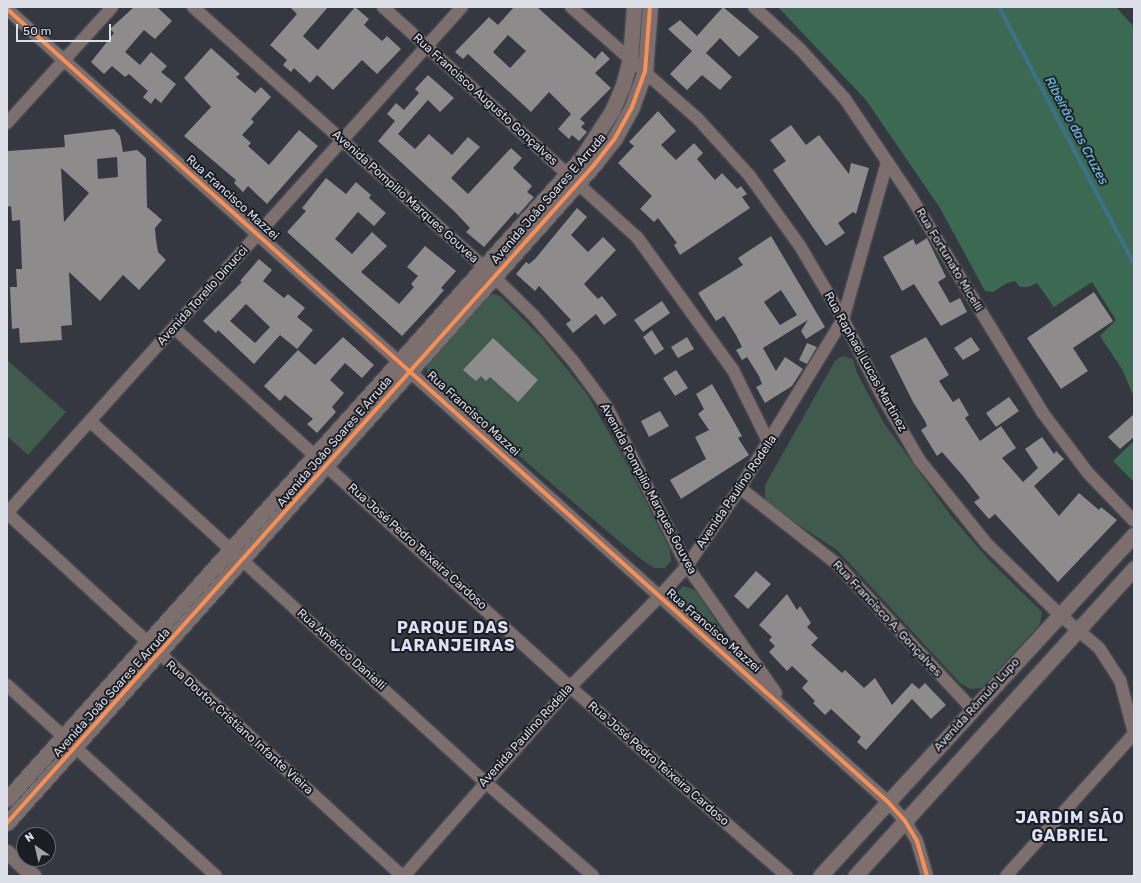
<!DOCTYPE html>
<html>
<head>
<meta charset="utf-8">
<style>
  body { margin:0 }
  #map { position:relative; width:1141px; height:883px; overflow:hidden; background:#353840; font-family:Rubik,sans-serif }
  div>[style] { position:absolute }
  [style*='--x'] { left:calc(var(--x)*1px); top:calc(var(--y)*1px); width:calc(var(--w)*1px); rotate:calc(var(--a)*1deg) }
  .green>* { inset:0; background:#405b4d }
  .forest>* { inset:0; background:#3c6952 }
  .stream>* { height:4px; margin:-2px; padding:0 2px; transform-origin:2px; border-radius:2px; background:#3b7289 }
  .building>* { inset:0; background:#8d8b8b }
  .roads { filter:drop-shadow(0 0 1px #54575d) drop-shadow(0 0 1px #54575d) }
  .minor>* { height:12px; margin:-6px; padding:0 6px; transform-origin:6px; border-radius:6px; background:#7c6f6e }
  .tertiary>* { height:15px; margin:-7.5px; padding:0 7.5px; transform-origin:7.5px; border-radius:7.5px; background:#7c6f6e }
  .cycleway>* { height:4px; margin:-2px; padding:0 2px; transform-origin:2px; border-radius:2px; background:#f78f57 }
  span { translate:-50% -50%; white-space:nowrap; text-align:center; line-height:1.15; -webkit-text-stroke:4px #1b1d24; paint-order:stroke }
  .street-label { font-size:12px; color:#dcdee8 }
  .water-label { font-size:13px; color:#7bd6fd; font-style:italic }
  .district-label { font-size:16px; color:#dde2f6; font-weight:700; letter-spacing:1px }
  .frame { position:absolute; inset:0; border:8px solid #dcdee8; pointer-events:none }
  .north { position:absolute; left:16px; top:827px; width:40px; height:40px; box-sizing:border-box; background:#1b1d24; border:1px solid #686a72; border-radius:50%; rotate:326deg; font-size:11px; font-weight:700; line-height:16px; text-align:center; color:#dcdee8 }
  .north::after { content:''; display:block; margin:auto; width:14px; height:18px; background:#a2a4ad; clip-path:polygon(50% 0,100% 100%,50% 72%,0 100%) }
  .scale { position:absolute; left:16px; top:24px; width:95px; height:18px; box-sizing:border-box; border:2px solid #dcdee8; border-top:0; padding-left:5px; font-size:12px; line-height:14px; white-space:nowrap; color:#dcdee8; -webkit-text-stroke:3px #1b1d24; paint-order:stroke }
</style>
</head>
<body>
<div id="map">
  <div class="green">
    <div style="clip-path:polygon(493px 294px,500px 296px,542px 338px,587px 394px,623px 457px,670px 549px,671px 561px,665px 568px,655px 568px,646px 563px,621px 543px,428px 378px,426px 364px,486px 297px)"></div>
    <div style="clip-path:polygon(842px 356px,853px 359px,857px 373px,884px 423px,951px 516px,989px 560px,1042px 612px,1040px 624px,982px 688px,970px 689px,960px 683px,838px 551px,768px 504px,765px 498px,765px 485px,835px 361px)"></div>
    <div style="clip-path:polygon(7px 360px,66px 412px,28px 455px,7px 436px)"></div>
    <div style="clip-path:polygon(683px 586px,695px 590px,722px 630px,720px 633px,717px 634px,705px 620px,681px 602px,677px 592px)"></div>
  </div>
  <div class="forest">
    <div style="clip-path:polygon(778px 7px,1116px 7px,1134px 27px,1134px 397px,1122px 369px,1100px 336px,1116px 320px,1092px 282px,1054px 307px,1037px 283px,1028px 287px,1020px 287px,1015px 281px,1007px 283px,993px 292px,985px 291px,940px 208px,866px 100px)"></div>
    <div style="clip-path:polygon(1134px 441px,1134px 482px,1113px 461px)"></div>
  </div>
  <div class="stream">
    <div style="--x:999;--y:7;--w:290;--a:62.3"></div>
  </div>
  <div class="building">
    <div style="clip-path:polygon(134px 7px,157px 7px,172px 21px,155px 39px,144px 30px,125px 52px,140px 65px,151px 52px,167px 66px,161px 72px,176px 84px,161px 103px,155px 98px,151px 104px,143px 97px,148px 91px,129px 74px,125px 77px,112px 66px,104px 74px,91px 62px,114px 33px,110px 29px)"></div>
    <div style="clip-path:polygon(290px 7px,328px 7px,303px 36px,318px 50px,355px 7px,369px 19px,364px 25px,382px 41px,387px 36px,401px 49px,377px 74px,362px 60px,333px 90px,317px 75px,310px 83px,294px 68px,291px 72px,283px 65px,287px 60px,270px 45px,297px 14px)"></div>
    <div style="clip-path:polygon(evenodd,514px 7px,537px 7px,595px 59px,602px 51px,610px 59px,595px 73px,611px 88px,580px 119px,585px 123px,581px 127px,587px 132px,579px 141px,572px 135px,569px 139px,558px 129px,571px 114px,549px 92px,531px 112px,468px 54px,463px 59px,455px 52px,489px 17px,498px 25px,514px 7px,508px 35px,526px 51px,510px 68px,493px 52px,508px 35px)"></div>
    <div style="clip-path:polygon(723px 7px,759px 37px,739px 57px,720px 38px,706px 53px,732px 77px,720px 90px,702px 75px,687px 90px,670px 74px,692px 51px,668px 29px,680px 20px,697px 36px)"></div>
    <div style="clip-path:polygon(211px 48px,240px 74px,236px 77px,255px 93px,261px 87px,271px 97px,251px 119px,254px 122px,242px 135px,251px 143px,248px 146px,269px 165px,299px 130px,318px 146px,267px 204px,248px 186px,243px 192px,234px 183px,236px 180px,184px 136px,211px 107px,184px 78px)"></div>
    <div style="clip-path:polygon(428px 75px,454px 98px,440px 112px,428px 100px,398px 134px,415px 149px,429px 134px,452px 155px,468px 137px,480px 147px,451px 178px,468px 194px,511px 148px,522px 158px,513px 168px,532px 186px,527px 192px,534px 197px,518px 215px,515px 212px,484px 247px,466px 232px,470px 228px,455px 212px,378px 141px,395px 121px,387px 114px,396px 103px,404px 110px,419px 93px,415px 89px)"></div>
    <div style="clip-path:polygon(658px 111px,676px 131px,661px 145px,676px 160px,694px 143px,703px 153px,697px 159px,715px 180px,722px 173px,737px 189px,741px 186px,747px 194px,742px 197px,750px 208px,680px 255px,674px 245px,677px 243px,658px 218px,654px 222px,640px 209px,652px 196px,618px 163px,634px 146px,629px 142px)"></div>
    <div style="clip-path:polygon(791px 125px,806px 145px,819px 135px,849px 174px,851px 163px,869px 168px,856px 214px,853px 212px,838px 223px,845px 233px,826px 246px,773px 170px,786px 161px,770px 140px)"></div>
    <div style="clip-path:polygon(evenodd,114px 129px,120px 136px,123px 152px,137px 150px,146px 158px,147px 207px,162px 220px,155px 228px,156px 240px,158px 252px,166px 260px,139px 290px,123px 275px,100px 301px,69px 272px,72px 325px,61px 326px,62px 340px,20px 343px,19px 328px,12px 329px,10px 287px,17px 287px,16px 269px,22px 269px,20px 220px,12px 221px,11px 206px,7px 207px,8px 151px,65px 147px,64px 135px,114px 129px,117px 157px,118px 177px,98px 179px,97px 159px,117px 157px,114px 129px,61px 168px,89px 193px,64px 222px,61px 168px)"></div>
    <div style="clip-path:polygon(326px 178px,346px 194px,356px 182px,371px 195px,369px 198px,386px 213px,374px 226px,358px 212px,335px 239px,352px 254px,372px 232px,387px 246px,361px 272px,399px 304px,414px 287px,411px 284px,418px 276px,407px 267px,425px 246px,456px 271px,441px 288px,444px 290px,431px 305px,402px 336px,287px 232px,306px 211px,302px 208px)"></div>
    <div style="clip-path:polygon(577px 208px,587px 217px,571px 235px,588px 252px,603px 237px,616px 250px,584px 284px,598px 299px,602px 296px,617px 315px,604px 325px,596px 314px,573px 333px,566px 324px,571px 320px,557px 305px,539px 286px,535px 291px,516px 274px,526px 262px,529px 264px,535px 259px)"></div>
    <div style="clip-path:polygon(evenodd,771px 236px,825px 327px,806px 339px,801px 331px,808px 320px,763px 348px,776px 371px,785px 357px,803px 369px,792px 386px,765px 403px,756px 387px,762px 384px,759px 376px,747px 357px,742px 360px,736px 350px,742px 347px,736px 335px,724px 316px,716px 321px,698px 293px,743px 265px,738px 258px,771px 236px,781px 290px,797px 315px,780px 325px,764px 302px,781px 290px)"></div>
    <div style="clip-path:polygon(927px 238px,946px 277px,938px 282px,950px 303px,960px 298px,967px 312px,941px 326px,914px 284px,902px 291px,883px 257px,913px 239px,916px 245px)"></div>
    <div style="clip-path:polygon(evenodd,259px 259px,272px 270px,263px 281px,284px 298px,288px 294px,305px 308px,297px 317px,313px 330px,297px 349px,280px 335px,254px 364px,218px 330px,216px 333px,203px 321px,242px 282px,240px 281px,259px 259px,246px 304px,270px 327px,255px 343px,230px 321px,246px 304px)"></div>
    <div style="clip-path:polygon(1094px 292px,1113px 321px,1073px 348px,1088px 371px,1061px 389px,1027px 338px)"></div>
    <div style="clip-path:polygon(662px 301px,670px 313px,643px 332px,634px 320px)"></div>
    <div style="clip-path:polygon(652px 330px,664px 349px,655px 355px,643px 337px)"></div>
    <div style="clip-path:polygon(343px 337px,374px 365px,362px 378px,345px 363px,330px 380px,344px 393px,332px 407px,336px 412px,317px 433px,307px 424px,313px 419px,285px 395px,280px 401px,264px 386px,298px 350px,315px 365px)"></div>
    <div style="clip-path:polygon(687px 337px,694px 349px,678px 358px,671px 347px)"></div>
    <div style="clip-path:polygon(926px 337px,949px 375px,939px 381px,953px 402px,959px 398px,969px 415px,965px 418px,980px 441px,1001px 426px,1016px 448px,1002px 458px,1023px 482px,1038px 468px,1025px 449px,1042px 437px,1054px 454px,1056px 451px,1064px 459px,1034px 486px,1059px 516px,1079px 493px,1099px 510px,1101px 507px,1117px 520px,1058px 582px,995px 514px,989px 519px,974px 502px,980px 498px,963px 476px,942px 452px,937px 456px,921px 430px,927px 426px,925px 421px,913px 402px,890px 356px)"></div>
    <div style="clip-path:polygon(971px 337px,980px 350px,963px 360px,954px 348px)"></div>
    <div style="clip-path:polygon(493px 338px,538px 380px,518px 402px,490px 377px,486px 381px,481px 376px,476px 381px,463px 370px)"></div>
    <div style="clip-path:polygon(807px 343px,817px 347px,807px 364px,799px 360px)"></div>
    <div style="clip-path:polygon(676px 370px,688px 388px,675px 396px,663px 378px)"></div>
    <div style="clip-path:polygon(712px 384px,733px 420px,742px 436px,738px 438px,749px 455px,681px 499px,670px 480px,706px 459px,695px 437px,709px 430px,698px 414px,704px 409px,696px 394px)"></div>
    <div style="clip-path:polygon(1009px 397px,1019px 411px,996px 427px,986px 413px)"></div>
    <div style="clip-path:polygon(660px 411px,669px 426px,649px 437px,641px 421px)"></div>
    <div style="clip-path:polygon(1134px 414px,1134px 437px,1120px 449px,1108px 437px)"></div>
    <div style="clip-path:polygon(756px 571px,771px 584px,748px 609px,734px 596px)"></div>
    <div style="clip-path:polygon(787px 594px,797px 610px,800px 606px,811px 623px,807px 627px,818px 638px,811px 645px,842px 673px,845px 670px,864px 688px,875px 678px,892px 705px,912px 683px,919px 689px,925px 683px,946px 705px,931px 719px,912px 699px,866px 750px,857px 742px,861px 737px,831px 709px,825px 715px,813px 703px,815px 701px,802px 688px,808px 681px,792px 666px,787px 671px,769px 652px,775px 646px,769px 640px,772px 637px,759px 625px)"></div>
  </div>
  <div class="roads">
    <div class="minor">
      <div style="--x:193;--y:7;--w:390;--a:41.8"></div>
      <div style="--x:484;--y:267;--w:70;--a:44.4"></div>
      <div style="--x:534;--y:316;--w:60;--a:49.1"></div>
      <div style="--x:573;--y:361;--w:57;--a:53.5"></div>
      <div style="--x:607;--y:407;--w:178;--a:63.3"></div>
      <div style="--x:687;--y:566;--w:155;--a:55"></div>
      <div style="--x:383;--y:7;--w:343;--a:42.2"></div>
      <div style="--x:637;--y:237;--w:164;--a:54.2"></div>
      <div style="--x:733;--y:370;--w:81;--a:63.7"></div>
      <div style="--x:571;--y:7;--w:169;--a:41.4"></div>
      <div style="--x:698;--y:119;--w:76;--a:47.7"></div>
      <div style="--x:749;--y:175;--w:87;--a:54.3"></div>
      <div style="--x:800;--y:246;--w:85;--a:59.5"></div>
      <div style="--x:843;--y:319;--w:86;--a:63.1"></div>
      <div style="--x:882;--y:396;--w:75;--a:59.7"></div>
      <div style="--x:920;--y:461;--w:107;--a:51.1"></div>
      <div style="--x:987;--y:544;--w:102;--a:44.2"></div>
      <div style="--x:1060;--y:615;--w:51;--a:40.2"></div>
      <div style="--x:1099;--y:648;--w:38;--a:57"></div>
      <div style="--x:1120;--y:680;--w:55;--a:75.2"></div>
      <div style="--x:754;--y:7;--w:62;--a:42.4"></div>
      <div style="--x:800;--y:49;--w:67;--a:48"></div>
      <div style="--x:845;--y:99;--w:118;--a:56"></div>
      <div style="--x:911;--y:197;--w:252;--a:58.6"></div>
      <div style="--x:1042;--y:412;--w:76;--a:53"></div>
      <div style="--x:1088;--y:473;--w:66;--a:46.2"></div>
      <div style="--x:7;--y:9;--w:1185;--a:41.99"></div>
      <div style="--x:888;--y:802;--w:25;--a:48"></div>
      <div style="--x:905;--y:821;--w:23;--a:59"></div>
      <div style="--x:917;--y:841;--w:36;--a:74"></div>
      <div style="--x:7;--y:123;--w:156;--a:-47.8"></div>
      <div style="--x:174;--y:328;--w:535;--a:42.19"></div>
      <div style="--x:570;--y:687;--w:288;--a:41.1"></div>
      <div style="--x:91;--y:422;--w:534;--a:42.42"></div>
      <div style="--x:485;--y:782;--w:143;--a:41"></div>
      <div style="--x:740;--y:488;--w:123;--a:38.1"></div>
      <div style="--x:837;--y:564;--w:200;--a:47"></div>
      <div style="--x:7;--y:513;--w:680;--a:-48.04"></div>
      <div style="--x:7;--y:513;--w:536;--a:42.58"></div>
      <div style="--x:7;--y:685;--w:283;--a:42.4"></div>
      <div style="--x:404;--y:876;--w:252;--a:-48.7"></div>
      <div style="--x:570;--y:687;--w:127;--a:-45.3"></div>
      <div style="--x:659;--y:597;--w:42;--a:-47.9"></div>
      <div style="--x:687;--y:566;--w:94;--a:-55.8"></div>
      <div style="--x:740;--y:488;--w:198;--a:-58.6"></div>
      <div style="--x:843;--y:319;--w:163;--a:-74.3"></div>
      <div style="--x:1006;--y:876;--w:191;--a:-48"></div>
    </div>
    <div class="tertiary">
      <div style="--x:7;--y:799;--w:862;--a:-48.15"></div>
      <div style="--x:582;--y:157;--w:55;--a:-56.9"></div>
      <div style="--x:612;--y:111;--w:28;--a:-67"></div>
      <div style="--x:623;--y:85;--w:27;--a:-75"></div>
      <div style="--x:630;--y:59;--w:52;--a:-85.6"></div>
      <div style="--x:7;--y:823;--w:882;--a:-48.26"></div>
      <div style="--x:594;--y:165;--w:34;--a:-52"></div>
      <div style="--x:615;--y:138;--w:35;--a:-61"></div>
      <div style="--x:632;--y:107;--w:37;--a:-70"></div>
      <div style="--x:645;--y:72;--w:65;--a:-85.6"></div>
      <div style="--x:7;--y:852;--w:36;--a:42"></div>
      <div style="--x:820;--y:876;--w:464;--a:-47.4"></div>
      <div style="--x:855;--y:876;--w:416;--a:-47.8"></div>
    </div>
  </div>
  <div class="cycleway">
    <div style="--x:7;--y:9;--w:1185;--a:41.99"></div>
    <div style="--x:888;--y:802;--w:25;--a:48"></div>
    <div style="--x:905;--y:821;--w:23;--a:59"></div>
    <div style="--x:917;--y:841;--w:36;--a:74"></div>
    <div style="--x:7;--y:823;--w:882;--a:-48.26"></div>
    <div style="--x:594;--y:165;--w:34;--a:-52"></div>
    <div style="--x:615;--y:138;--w:35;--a:-61"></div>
    <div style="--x:632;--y:107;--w:37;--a:-70"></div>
    <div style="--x:645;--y:72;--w:65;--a:-85.6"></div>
  </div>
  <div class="street-label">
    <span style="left:485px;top:100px;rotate:42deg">Rua Francisco Augusto Gonçalves</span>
    <span style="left:405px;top:197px;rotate:42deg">Avenida Pompilio Marques Gouvea</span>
    <span style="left:232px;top:198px;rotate:42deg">Rua Francisco Mazzei</span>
    <span style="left:549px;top:199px;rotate:-49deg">Avenida João Soares E Arruda</span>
    <span style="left:949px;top:260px;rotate:59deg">Rua Fortunato Micelli</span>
    <span style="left:203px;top:296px;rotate:-48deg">Avenida Torello Dinucci</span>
    <span style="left:865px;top:362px;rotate:61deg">Rua Raphael Lucas Martinez</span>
    <span style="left:473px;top:414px;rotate:42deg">Rua Francisco Mazzei</span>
    <span style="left:335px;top:442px;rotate:-49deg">Avenida João Soares E Arruda</span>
    <span style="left:648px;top:489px;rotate:62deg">Avenida Pompilio Marques Gouvea</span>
    <span style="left:737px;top:492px;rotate:-56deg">Avenida Paulino Rodella</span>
    <span style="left:417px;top:547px;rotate:42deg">Rua José Pedro Teixeira Cardoso</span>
    <span style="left:887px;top:619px;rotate:47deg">Rua Francisco A. Gonçalves</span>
    <span style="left:713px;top:631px;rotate:41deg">Rua Francisco Mazzei</span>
    <span style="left:341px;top:650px;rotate:42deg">Rua Américo Danielli</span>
    <span style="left:112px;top:693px;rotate:-48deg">Avenida João Soares E Arruda</span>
    <span style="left:977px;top:705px;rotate:-48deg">Avenida Rômulo Lupo</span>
    <span style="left:239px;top:728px;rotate:42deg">Rua Doutor Cristiano Infante Vieira</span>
    <span style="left:526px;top:736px;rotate:-48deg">Avenida Paulino Rodella</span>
    <span style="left:658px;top:764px;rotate:41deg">Rua José Pedro Teixeira Cardoso</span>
  </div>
  <div class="water-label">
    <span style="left:1076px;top:131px;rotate:62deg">Ribeirão das Cruzes</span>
  </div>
  <div class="district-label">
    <span style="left:453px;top:637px">PARQUE DAS<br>LARANJEIRAS</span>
    <span style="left:1070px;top:827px">JARDIM SÃO<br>GABRIEL</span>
  </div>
  <div class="frame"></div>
  <div class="north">N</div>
  <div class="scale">50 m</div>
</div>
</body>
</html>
